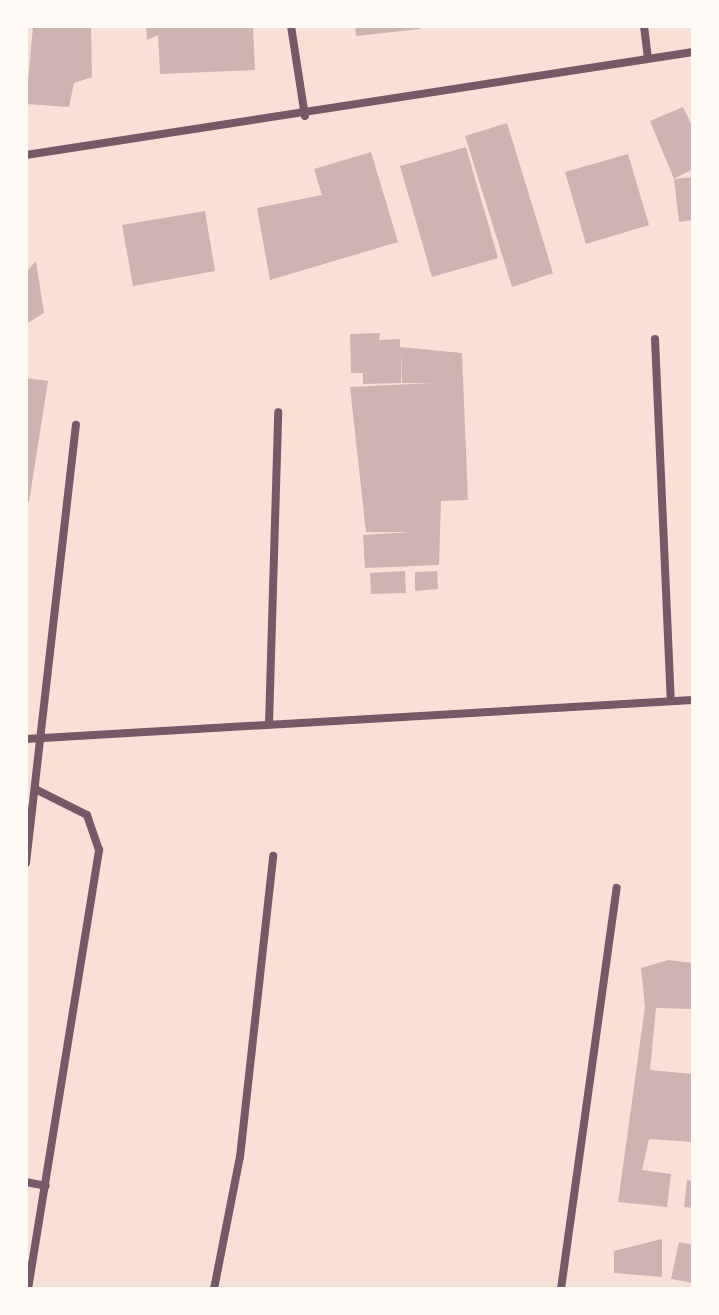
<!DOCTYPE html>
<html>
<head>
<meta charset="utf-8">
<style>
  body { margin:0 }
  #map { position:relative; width:719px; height:1315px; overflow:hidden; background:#f7e1d7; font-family:"Zilla Slab",serif }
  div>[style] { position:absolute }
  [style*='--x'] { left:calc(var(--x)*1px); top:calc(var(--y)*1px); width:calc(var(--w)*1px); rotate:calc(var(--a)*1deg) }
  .building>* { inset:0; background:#ccb4b1 }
  .minor>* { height:8px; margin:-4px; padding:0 4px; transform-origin:4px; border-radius:4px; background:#755966 }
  span { translate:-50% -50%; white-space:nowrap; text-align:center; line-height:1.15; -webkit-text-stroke:8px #fffaf5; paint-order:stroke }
  .frame { position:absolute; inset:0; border:28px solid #fffaf5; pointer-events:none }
</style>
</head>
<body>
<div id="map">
  <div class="building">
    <div style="clip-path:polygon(33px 26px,91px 26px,92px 77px,74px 83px,69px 107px,26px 104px)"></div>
    <div style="clip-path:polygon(146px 26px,253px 26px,255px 70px,160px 74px,158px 35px,147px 40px)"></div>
    <div style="clip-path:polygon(355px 26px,419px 26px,420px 29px,356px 36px)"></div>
    <div style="clip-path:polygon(683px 107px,693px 128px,693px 169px,674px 179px,693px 177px,693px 220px,679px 222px,674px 179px,650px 121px)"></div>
    <div style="clip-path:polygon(507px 123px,553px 273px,512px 287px,465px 136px)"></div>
    <div style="clip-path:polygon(466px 147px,498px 258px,432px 277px,400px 166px)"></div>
    <div style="clip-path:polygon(371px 152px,398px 242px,270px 280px,257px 208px,322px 195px,314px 169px)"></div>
    <div style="clip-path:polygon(628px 154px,649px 225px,586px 244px,565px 172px)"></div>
    <div style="clip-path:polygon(205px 211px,215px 271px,133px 286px,122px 225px)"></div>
    <div style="clip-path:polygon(36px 261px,44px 313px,26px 324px,26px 272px)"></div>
    <div style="clip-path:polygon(380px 333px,379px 340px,400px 339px,400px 347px,462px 353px,468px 500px,441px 501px,439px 565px,365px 568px,363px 535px,412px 532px,366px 532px,350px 387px,433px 383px,402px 383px,401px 350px,401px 383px,363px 384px,363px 373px,351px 373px,350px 334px)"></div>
    <div style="clip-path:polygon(26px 378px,48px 381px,29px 502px,26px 502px)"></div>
    <div style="clip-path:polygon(405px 571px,406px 593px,371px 594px,370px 573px)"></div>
    <div style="clip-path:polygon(437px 571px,438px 589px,415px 591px,415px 572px)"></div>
    <div style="clip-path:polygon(668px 960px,693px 963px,693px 1009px,656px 1008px,650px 1070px,693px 1074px,693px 1142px,649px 1139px,642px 1170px,671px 1174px,667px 1207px,618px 1202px,645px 1007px,641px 968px)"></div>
    <div style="clip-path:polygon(687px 1180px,693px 1181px,693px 1208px,684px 1207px)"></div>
    <div style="clip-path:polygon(662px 1239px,662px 1277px,614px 1273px,614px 1251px)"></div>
    <div style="clip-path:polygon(679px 1242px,693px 1245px,693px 1283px,671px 1279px)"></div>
  </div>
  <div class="minor">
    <div style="--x:291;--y:26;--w:91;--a:81.2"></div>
    <div style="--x:644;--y:26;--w:31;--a:83"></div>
    <div style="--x:26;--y:155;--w:675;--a:-8.78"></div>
    <div style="--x:655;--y:339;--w:362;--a:87.5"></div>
    <div style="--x:269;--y:724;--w:312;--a:-88.3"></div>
    <div style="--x:26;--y:739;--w:668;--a:-3.35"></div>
    <div style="--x:26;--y:863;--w:441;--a:-83.5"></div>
    <div style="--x:26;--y:1182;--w:20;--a:11"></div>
    <div style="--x:28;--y:1289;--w:445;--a:-80.8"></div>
    <div style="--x:99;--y:850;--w:37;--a:-109"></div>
    <div style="--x:87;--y:815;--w:58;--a:-153.4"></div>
    <div style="--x:214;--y:1289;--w:135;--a:-78.9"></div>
    <div style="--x:240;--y:1157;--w:303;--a:-83.7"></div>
    <div style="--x:561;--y:1289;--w:405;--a:-82.1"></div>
  </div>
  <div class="frame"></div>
</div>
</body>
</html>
